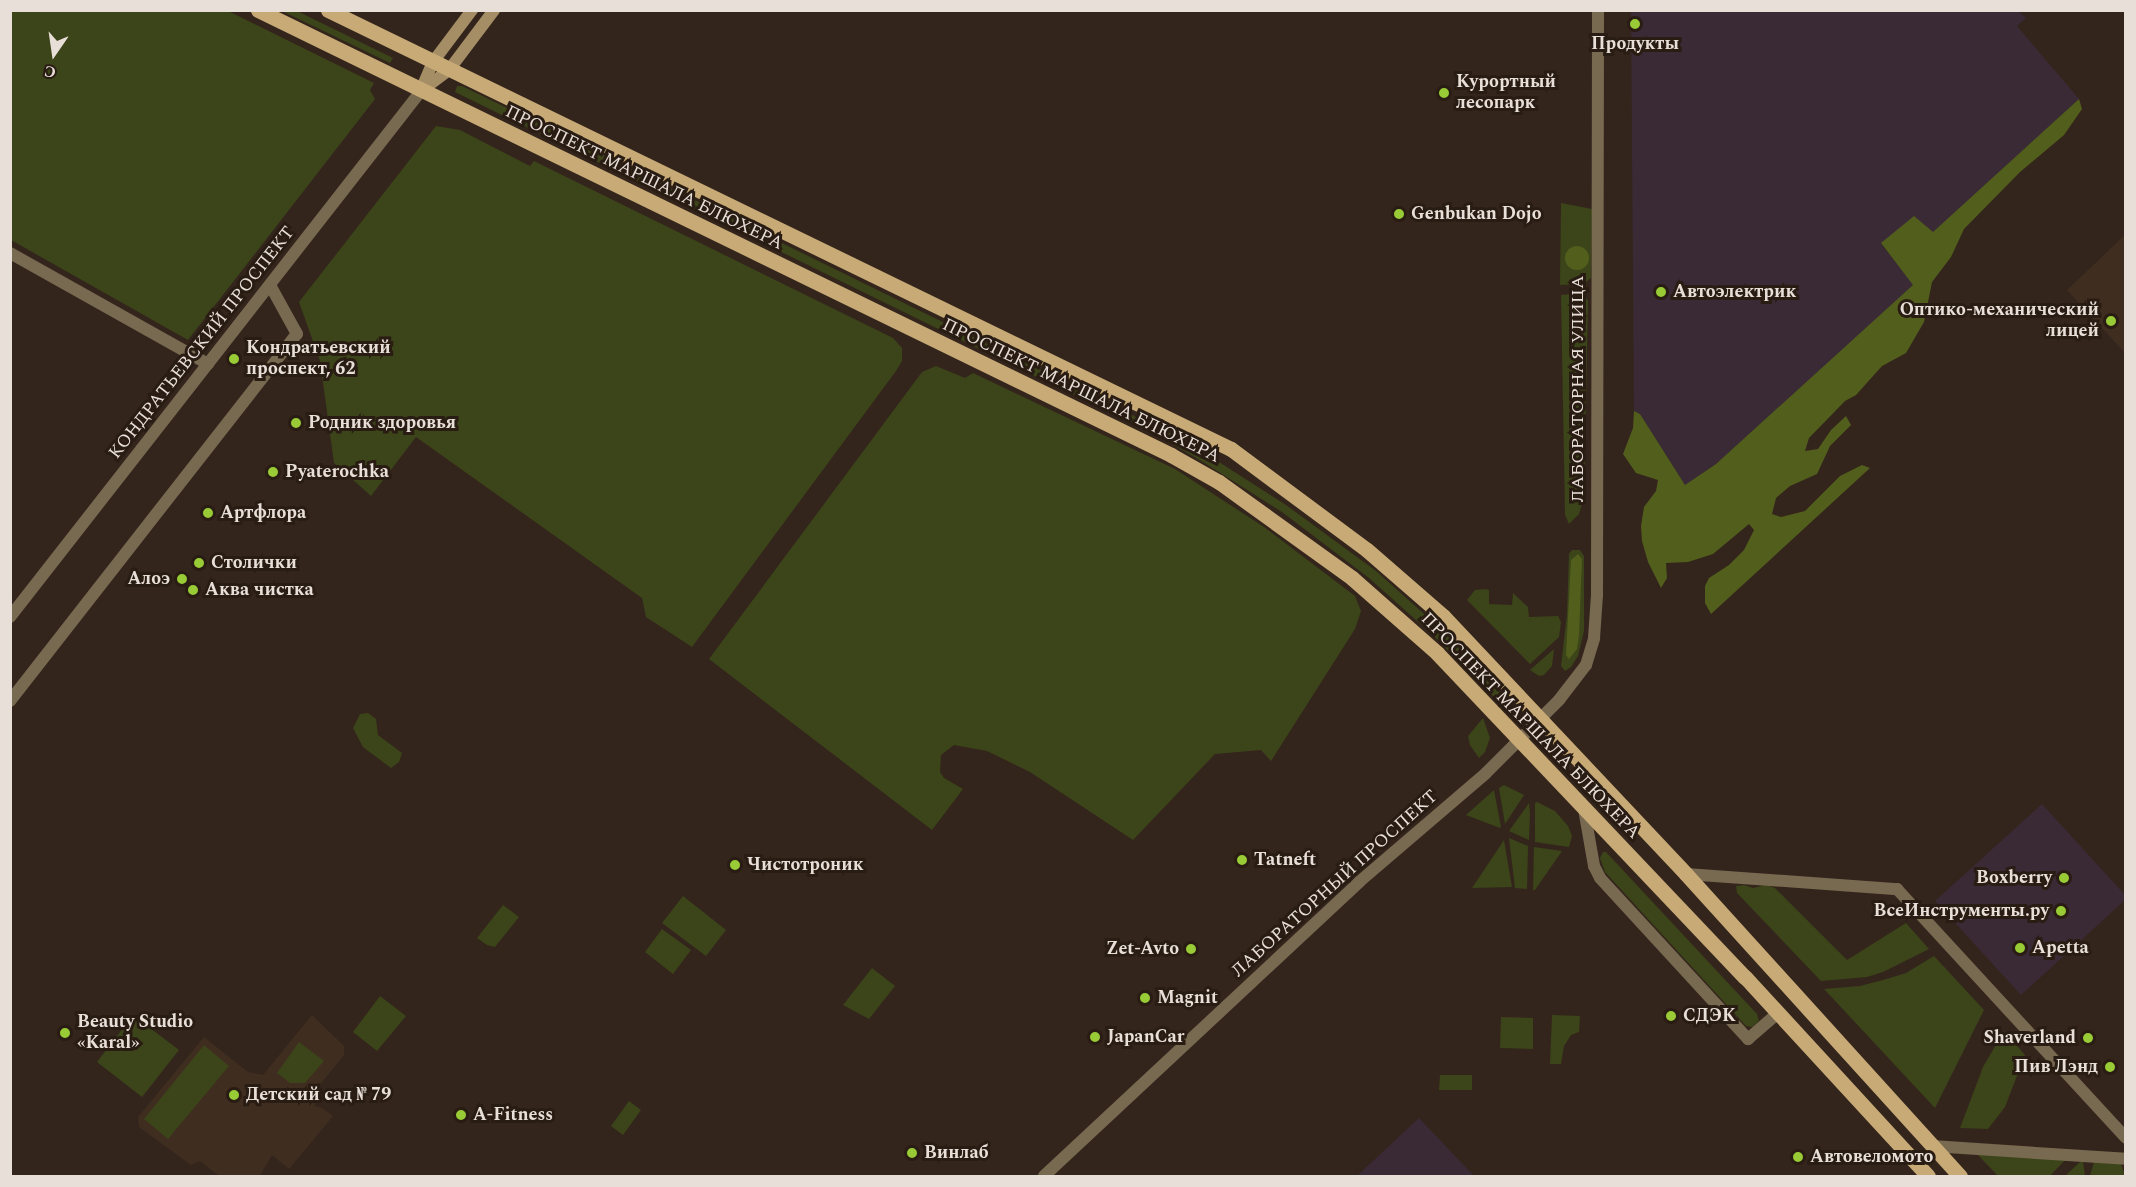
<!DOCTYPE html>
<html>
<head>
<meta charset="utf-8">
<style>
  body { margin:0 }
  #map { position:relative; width:2136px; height:1187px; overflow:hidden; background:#33251c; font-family:Spectral,serif }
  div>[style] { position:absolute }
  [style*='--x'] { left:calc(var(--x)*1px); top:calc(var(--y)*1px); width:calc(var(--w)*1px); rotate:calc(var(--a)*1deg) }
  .commercial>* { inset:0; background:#3a2a36 }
  .industrial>* { inset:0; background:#3a2a35 }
  .built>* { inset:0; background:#3f2d20 }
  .green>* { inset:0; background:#3c4419 }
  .forest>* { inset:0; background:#525e1c }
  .round { border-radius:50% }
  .minor>* { height:12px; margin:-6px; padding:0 6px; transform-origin:6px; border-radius:6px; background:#786951 }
  .tertiary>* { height:12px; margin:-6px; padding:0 6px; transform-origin:6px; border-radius:6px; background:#786951 }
  .secondary>* { height:12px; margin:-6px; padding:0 6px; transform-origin:6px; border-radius:6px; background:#a58e66 }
  .primary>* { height:15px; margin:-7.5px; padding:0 7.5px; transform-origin:7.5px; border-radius:7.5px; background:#c8aa76 }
  .dots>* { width:16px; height:16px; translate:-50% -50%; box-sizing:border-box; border:3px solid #291c13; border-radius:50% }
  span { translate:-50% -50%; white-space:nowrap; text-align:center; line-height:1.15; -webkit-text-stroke:6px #291c13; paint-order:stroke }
  .poi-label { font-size:18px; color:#e9dfd9; font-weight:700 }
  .left { translate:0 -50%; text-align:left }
  .right { translate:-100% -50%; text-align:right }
  .street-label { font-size:18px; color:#e9dfd9 }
  .frame { position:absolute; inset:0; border:12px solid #e9dfd9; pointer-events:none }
  .north { position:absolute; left:24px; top:24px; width:60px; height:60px; -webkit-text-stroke:4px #291c13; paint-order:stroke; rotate:193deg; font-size:16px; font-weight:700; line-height:24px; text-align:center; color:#e9dfd9 }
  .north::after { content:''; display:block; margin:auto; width:21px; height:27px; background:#e9dfd9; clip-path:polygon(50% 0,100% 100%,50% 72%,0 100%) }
</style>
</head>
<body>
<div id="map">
  <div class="commercial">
    <div style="clip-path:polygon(2042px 804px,2125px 895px,2125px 900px,2021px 995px,1935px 901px)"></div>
    <div style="clip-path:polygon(1419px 1118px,1474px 1176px,1357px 1176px)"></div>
  </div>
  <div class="industrial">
    <div style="clip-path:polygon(1631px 11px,2018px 11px,2026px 18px,2017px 26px,2079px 99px,1933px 233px,1881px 244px,1914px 285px,1716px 464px,1685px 485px,1640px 414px,1634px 411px)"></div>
  </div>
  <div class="built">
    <div style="clip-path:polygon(2125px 235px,2125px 353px,2067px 290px)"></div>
    <div style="clip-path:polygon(312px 1015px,344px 1046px,344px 1055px,314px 1092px,315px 1106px,322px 1108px,333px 1116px,289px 1169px,272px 1155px,261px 1173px,262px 1176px,219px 1176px,200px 1161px,191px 1165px,139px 1127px,138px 1117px,204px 1037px,248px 1072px,263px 1075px)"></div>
  </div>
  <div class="green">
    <div style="clip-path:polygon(11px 10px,228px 11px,374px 83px,370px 90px,375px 99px,188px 340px,11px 240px)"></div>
    <div style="clip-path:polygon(282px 11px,297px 11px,393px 58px,390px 63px)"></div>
    <div style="clip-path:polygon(457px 86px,462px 86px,908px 305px,1169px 433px,1208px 455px,1286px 505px,1376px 571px,1442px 630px,1521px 716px,1515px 718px,1435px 637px,1369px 578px,1282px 512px,1203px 462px,1165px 440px,455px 92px)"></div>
    <div style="clip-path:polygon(436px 126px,460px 130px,530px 166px,534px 161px,893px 338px,902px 348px,902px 361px,896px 371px,692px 647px,646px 617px,642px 598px,416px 437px,371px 496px,334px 463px,320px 361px,299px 302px)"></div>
    <div style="clip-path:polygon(1561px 203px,1592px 209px,1591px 278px,1583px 284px,1560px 285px)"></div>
    <div style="clip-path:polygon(1583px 293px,1588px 301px,1584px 497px,1579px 514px,1569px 524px,1565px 515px,1561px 295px)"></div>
    <div style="clip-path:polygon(936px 366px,965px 378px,973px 373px,1175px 469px,1264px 527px,1355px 596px,1361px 611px,1355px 629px,1271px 761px,1261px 750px,1215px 754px,1133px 840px,1030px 772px,987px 751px,954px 745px,941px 755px,940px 772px,944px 778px,963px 789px,932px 830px,709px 659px,922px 372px)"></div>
    <div style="clip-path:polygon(1572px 550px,1580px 550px,1584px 556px,1584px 631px,1578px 656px,1571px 667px,1565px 671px,1561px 666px,1567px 614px,1569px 554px)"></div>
    <div style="clip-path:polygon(1486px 589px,1489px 590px,1489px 604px,1512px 605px,1513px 593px,1528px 607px,1529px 617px,1558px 616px,1561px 622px,1559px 637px,1530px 664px,1467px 600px,1475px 590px)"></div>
    <div style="clip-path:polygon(1554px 649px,1552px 666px,1544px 675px,1539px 676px,1530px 670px)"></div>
    <div style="clip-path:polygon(368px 713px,376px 719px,378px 735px,402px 753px,399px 762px,391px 768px,363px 747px,353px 728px,360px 714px)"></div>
    <div style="clip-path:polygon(1483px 718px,1490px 738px,1485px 752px,1479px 758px,1470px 745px,1468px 736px)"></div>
    <div style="clip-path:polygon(1504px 785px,1524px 795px,1505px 824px,1499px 788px)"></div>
    <div style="clip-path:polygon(1494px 790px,1501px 827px,1500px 828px,1466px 815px)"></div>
    <div style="clip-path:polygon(1537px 802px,1555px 811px,1568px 826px,1572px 836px,1569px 847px,1535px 842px,1535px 803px)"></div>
    <div style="clip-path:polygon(1529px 803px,1530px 814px,1529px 840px,1509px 831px)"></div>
    <div style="clip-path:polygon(1509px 838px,1528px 846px,1527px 889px,1515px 888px)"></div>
    <div style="clip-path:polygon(1504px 840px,1512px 887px,1472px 888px)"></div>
    <div style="clip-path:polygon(1534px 847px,1562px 851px,1535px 890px,1533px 890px)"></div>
    <div style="clip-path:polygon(1603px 852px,1606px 852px,1757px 1014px,1759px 1021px,1752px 1027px,1746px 1026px,1605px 872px,1600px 858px)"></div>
    <div style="clip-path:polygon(1744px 885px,1753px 888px,1766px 885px,1775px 888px,1847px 960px,1906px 923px,1929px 949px,1883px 972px,1867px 977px,1821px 981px,1737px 893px,1736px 886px)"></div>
    <div style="clip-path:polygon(683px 896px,726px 930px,706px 956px,662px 923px)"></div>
    <div style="clip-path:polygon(503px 905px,519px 917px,495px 947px,487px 945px,477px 938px)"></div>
    <div style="clip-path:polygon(662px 929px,691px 950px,673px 974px,645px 952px)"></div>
    <div style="clip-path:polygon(1934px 956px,1984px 1010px,1935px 1108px,1824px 989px,1860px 986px,1883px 980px,1906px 973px)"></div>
    <div style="clip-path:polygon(872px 968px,895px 986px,869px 1019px,843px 1005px)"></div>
    <div style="clip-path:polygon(380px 996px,406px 1016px,377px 1051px,353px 1032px)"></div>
    <div style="clip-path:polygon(133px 1015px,179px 1050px,142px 1097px,97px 1062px)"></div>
    <div style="clip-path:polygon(1552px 1015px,1580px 1016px,1579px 1032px,1571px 1035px,1564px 1046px,1561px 1064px,1550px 1064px)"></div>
    <div style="clip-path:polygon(1501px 1017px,1533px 1018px,1533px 1049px,1500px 1048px)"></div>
    <div style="clip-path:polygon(2004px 1031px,2025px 1055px,2005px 1107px,1988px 1129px,1960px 1128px,1983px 1067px)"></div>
    <div style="clip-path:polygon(299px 1042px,324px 1061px,305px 1083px,290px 1083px,277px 1073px)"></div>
    <div style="clip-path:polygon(204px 1045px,229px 1066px,168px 1139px,144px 1119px)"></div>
    <div style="clip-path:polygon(1440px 1075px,1472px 1075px,1472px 1090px,1439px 1090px)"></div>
    <div style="clip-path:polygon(629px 1101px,641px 1110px,623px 1135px,611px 1126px)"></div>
    <div style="clip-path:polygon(1977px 1154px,2068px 1157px,2050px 1176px,1998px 1176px)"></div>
    <div style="clip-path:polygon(2080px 1162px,2083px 1162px,2085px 1176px,2065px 1176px)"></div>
    <div style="clip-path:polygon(2094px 1162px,2121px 1164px,2125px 1176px,2090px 1176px)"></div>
  </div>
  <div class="forest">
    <div style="clip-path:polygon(2079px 99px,2082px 109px,2064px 135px,2020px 172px,1964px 229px,1951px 257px,1932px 282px,1924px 322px,1906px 353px,1882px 366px,1856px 395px,1845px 401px,1809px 438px,1805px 451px,1818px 449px,1831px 430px,1846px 416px,1851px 425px,1830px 446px,1817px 474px,1790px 486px,1776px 498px,1772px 514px,1781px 517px,1805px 511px,1840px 476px,1862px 465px,1870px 468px,1711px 614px,1705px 603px,1705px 586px,1709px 578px,1729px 565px,1744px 550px,1754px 530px,1749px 524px,1713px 554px,1688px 562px,1666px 563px,1667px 578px,1661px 588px,1648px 562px,1642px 541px,1641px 526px,1644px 507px,1656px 491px,1658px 480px,1636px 473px,1623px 454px,1633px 428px,1634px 411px,1640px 414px,1685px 485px,1716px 464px,1913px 285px,1881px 243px,1914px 216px,1933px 232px)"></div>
    <div class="round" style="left:1565px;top:246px;width:24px;height:24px"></div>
    <div style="clip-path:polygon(1578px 554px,1582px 559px,1579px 635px,1577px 649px,1569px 659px,1566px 655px,1571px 560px)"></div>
  </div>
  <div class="minor">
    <div style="--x:10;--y:253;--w:227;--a:29.3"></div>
    <div style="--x:10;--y:701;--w:466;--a:-52"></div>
    <div style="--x:297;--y:334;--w:56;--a:-118.9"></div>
    <div style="--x:1584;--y:809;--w:58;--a:80"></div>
    <div style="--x:1594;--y:866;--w:13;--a:63"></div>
    <div style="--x:1600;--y:878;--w:219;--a:47.4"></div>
    <div style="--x:1748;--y:1039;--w:40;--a:-41"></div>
    <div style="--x:1686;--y:874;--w:212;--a:4.1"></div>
    <div style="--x:1897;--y:889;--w:338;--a:47.4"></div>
    <div style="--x:1932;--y:1146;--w:194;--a:3.8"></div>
  </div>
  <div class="tertiary">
    <div style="--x:10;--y:617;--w:668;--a:-52"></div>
    <div style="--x:1044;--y:1176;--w:431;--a:-43"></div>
    <div style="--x:1359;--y:882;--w:167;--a:-40.6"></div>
    <div style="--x:1486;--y:773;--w:103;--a:-45"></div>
    <div style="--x:1559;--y:700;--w:44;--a:-52.4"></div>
    <div style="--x:1586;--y:665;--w:28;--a:-73"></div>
    <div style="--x:1594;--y:638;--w:43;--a:-86"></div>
    <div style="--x:1597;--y:595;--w:585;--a:-89.9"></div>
  </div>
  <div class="secondary">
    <div style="--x:421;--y:90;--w:30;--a:-67"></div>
    <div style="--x:433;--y:62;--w:65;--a:-53.1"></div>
    <div style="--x:421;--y:91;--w:35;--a:-37"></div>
    <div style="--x:449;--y:70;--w:75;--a:-53.1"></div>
  </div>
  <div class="primary">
    <div style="--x:258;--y:10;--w:1016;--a:25.98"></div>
    <div style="--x:1171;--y:455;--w:55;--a:29.4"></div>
    <div style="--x:1219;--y:482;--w:164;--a:35.8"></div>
    <div style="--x:1352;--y:578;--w:113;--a:41.4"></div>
    <div style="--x:1437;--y:653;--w:447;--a:46.5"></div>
    <div style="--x:1745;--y:977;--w:270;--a:47.4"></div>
    <div style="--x:328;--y:10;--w:1004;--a:25.93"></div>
    <div style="--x:1231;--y:449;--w:169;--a:36.6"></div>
    <div style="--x:1367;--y:550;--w:101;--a:41"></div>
    <div style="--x:1443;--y:616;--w:354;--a:46.7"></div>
    <div style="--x:1686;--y:874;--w:408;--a:47.8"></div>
  </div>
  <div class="dots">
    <div style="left:1635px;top:24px;background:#99cb36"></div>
    <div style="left:1444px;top:93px;background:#99cb36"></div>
    <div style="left:1399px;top:214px;background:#99cb36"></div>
    <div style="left:1661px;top:292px;background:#99cb36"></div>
    <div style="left:2111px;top:321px;background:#99cb36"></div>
    <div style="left:234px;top:359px;background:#99cb36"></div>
    <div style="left:296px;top:423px;background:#99cb36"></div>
    <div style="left:273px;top:472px;background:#99cb36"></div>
    <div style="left:208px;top:513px;background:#99cb36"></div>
    <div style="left:199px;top:563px;background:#99cb36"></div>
    <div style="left:182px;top:579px;background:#99cb36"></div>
    <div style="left:193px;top:590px;background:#99cb36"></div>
    <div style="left:1242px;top:860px;background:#99cb36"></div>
    <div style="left:735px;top:865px;background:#99cb36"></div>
    <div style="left:2064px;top:878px;background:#99cb36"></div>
    <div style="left:2061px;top:911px;background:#99cb36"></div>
    <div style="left:2020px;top:948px;background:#99cb36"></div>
    <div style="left:1191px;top:949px;background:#99cb36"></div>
    <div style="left:1145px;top:998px;background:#99cb36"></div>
    <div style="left:1671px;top:1016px;background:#99cb36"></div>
    <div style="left:65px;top:1033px;background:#99cb36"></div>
    <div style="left:1095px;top:1037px;background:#99cb36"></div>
    <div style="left:2088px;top:1038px;background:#99cb36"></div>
    <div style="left:2110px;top:1067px;background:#99cb36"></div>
    <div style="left:234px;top:1095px;background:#99cb36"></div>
    <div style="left:461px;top:1115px;background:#99cb36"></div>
    <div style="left:912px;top:1153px;background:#99cb36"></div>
    <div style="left:1798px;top:1157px;background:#99cb36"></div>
  </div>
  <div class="poi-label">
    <span style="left:1635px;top:44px">Продукты</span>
    <span class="left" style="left:1456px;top:93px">Курортный<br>лесопарк</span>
    <span class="left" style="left:1411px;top:214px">Genbukan Dojo</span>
    <span class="left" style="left:1673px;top:292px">Автоэлектрик</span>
    <span class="right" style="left:2099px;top:321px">Оптико-механический<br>лицей</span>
    <span class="left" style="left:246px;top:359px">Кондратьевский<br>проспект, 62</span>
    <span class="left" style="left:308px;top:423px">Родник здоровья</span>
    <span class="left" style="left:285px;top:472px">Pyaterochka</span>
    <span class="left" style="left:220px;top:513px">Артфлора</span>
    <span class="left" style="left:211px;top:563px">Столички</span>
    <span class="right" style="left:170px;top:579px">Алоэ</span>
    <span class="left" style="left:205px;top:590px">Аква чистка</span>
    <span class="left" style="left:1254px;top:860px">Tatneft</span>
    <span class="left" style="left:747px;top:865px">Чистотроник</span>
    <span class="right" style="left:2052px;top:878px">Boxberry</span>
    <span class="right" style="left:2049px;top:911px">ВсеИнструменты.ру</span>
    <span class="left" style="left:2032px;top:948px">Apetta</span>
    <span class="right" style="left:1179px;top:949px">Zet-Avto</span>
    <span class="left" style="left:1157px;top:998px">Magnit</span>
    <span class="left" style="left:1683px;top:1016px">СДЭК</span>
    <span class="left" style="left:77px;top:1033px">Beauty Studio<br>«Karal»</span>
    <span class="left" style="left:1107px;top:1037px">JapanCar</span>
    <span class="right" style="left:2076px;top:1038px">Shaverland</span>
    <span class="right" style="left:2098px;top:1067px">Пив Лэнд</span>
    <span class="left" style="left:246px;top:1095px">Детский сад № 79</span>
    <span class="left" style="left:473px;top:1115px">A-Fitness</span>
    <span class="left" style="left:924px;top:1153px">Винлаб</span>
    <span class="left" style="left:1810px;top:1157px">Автовеломото</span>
  </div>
  <div class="street-label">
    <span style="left:644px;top:178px;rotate:26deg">ПРОСПЕКТ МАРШАЛА БЛЮХЕРА</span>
    <span style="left:202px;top:343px;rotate:-52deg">КОНДРАТЬЕВСКИЙ ПРОСПЕКТ</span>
    <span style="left:1578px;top:389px;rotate:-90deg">ЛАБОРАТОРНАЯ УЛИЦА</span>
    <span style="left:1081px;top:391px;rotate:26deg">ПРОСПЕКТ МАРШАЛА БЛЮХЕРА</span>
    <span style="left:1530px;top:726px;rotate:46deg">ПРОСПЕКТ МАРШАЛА БЛЮХЕРА</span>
    <span style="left:1335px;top:884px;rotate:-42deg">ЛАБОРАТОРНЫЙ ПРОСПЕКТ</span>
  </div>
  <div class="frame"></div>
  <div class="north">С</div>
</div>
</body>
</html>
